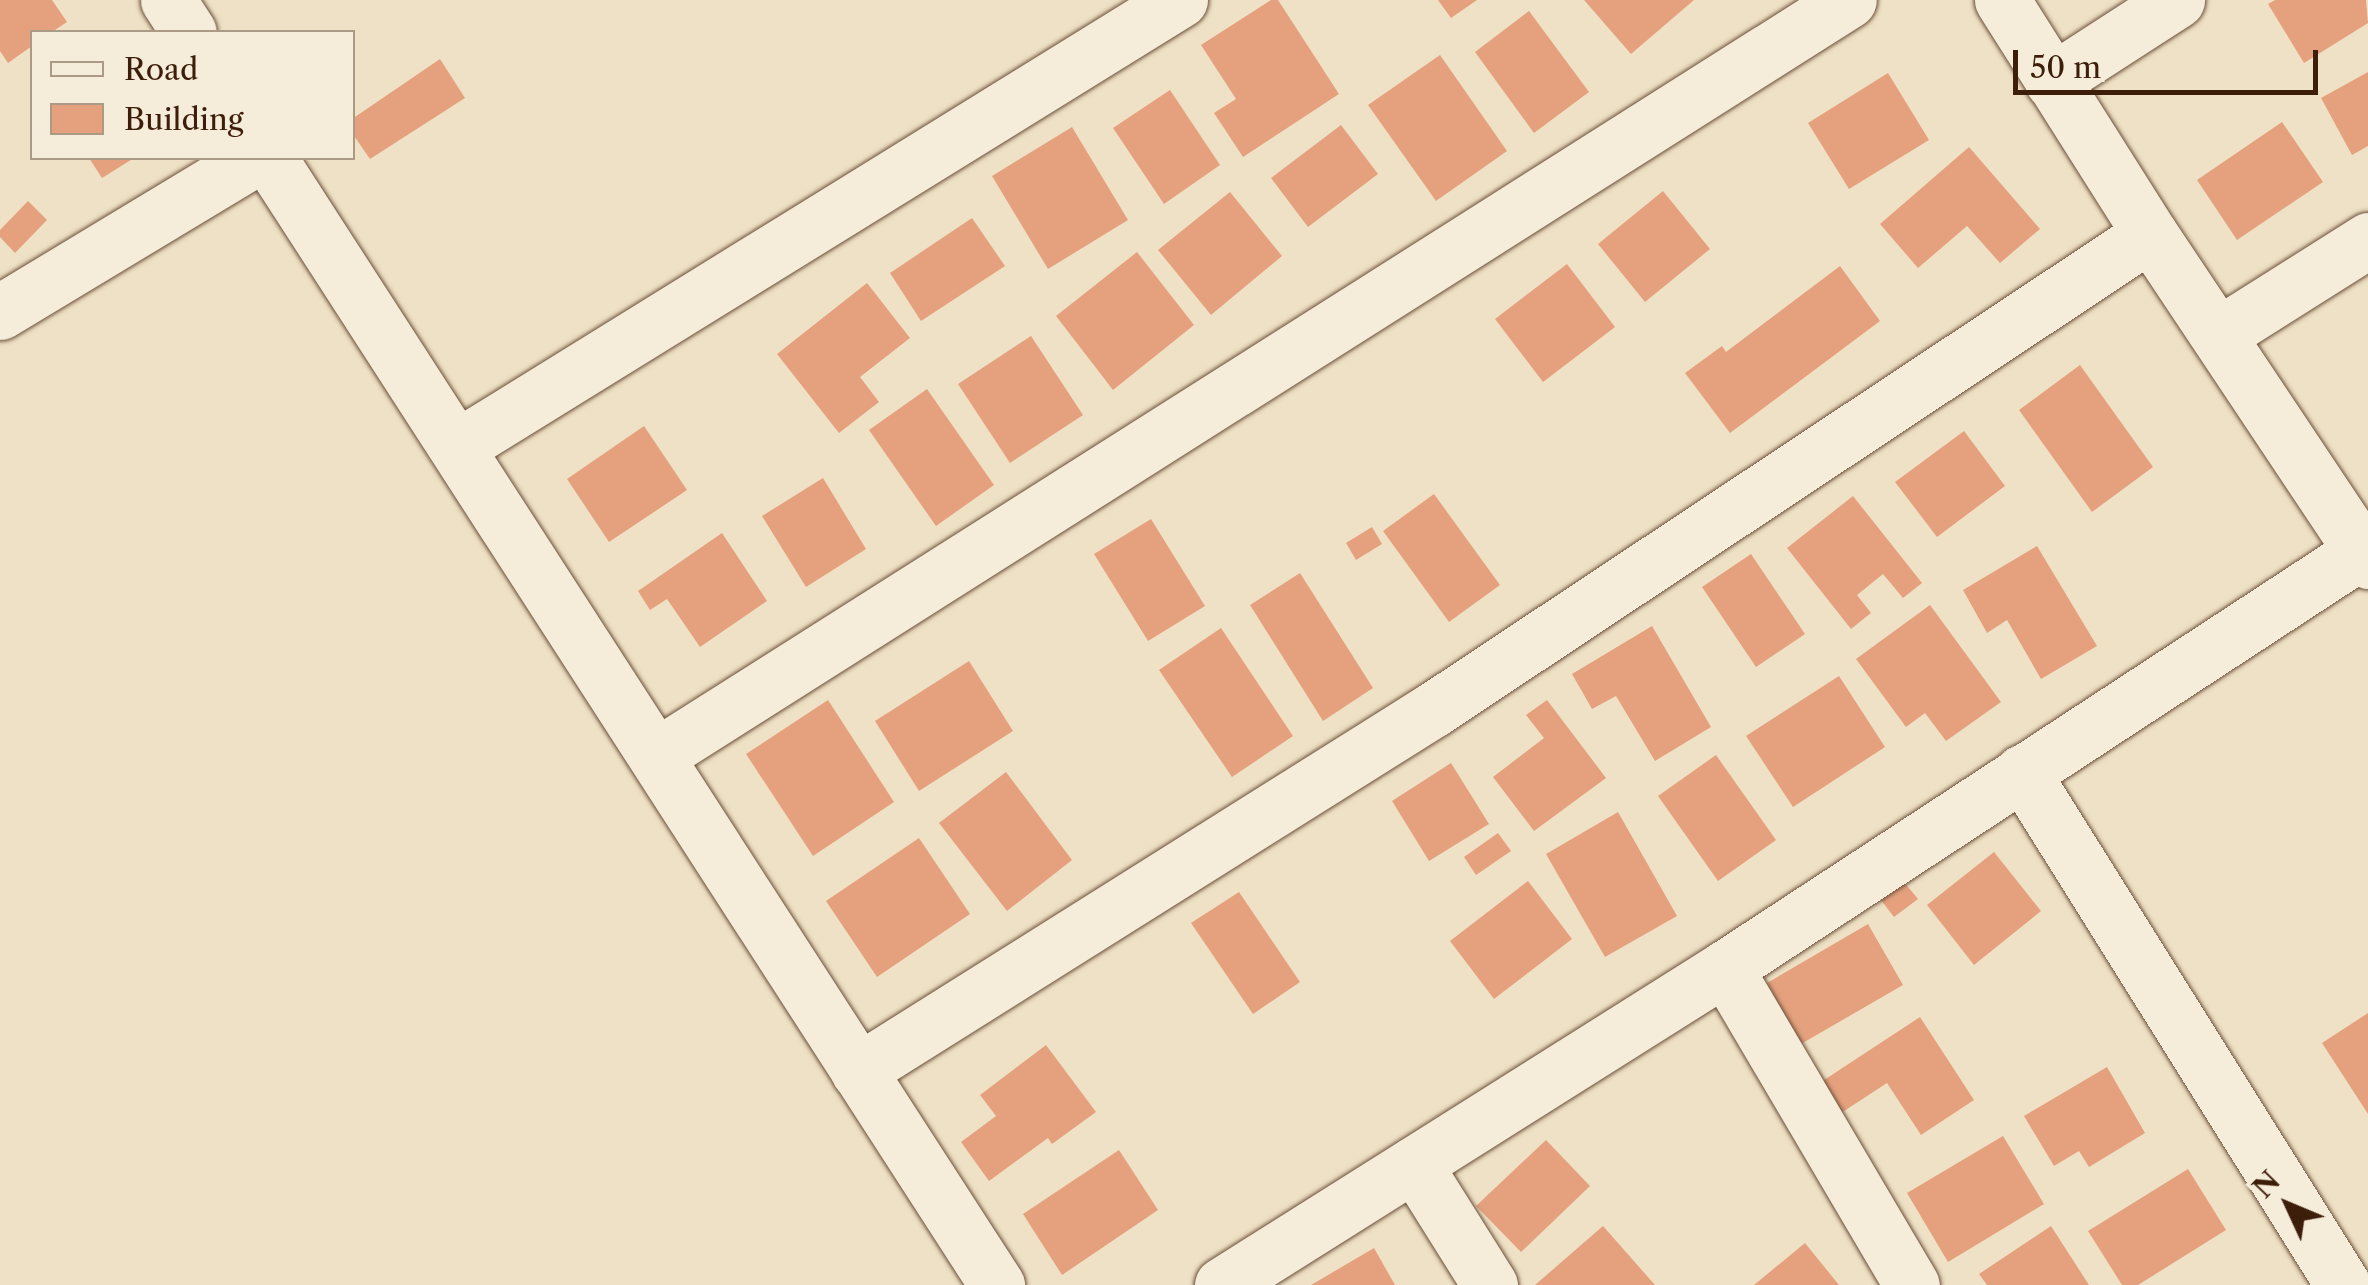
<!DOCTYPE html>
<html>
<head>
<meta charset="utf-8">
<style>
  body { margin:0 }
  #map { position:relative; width:2368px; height:1285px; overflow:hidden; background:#efe1c5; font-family:"Libre Caslon Text",serif }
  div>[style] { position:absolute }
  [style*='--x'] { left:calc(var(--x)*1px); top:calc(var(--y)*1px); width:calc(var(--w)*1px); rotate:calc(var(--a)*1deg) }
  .building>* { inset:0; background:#e5a17e }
  .roads { filter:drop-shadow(0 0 2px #6a4f39) drop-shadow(0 0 2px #6a4f39) }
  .minor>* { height:55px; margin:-27.5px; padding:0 27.5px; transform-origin:27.5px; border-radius:27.5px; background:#f5ecd9 }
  span { translate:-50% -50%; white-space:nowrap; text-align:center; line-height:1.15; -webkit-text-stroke:8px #f5ecd9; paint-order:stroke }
  .legend { position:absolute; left:30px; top:30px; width:325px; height:130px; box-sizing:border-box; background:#f5ecd9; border:2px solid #ab9a86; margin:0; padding:12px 18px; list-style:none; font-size:30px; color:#3d1e0a }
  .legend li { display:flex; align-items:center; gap:20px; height:50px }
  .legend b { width:50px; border:2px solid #ab9a86 }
  .north { position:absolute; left:2238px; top:1155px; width:100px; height:100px; -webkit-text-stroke:8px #f5ecd9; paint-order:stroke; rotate:314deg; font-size:28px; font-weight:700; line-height:40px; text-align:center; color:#3d1e0a }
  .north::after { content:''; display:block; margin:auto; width:35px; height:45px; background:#3d1e0a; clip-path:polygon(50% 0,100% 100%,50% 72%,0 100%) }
  .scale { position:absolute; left:2013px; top:50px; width:305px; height:45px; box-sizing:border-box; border:5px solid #3d1e0a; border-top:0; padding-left:12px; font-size:30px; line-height:35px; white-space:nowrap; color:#3d1e0a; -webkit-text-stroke:8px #f5ecd9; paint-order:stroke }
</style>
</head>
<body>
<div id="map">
  <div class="building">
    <div style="clip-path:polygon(0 0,52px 0,67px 22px,52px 32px,32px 32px,32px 46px,8px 63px,0 51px)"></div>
    <div style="clip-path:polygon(1271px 0,1278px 0,1339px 94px,1243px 157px,1214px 113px,1236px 99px,1201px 45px)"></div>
    <div style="clip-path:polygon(1438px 0,1477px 0,1451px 18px)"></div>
    <div style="clip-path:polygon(1584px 0,1694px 0,1631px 54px)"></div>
    <div style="clip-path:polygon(2275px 0,2366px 0,2368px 23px,2304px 63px,2268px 4px)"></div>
    <div style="clip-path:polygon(1529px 11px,1589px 92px,1534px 133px,1475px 52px)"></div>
    <div style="clip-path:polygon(1440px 55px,1507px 151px,1436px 201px,1368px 105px)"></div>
    <div style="clip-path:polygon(440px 59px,465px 98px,370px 159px,352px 133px,352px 119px)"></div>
    <div style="clip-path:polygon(2368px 72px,2368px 146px,2352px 155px,2321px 98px)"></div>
    <div style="clip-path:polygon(1888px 73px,1929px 140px,1849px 189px,1808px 123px)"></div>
    <div style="clip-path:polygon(1170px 90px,1220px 165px,1164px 204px,1113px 128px)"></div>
    <div style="clip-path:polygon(2282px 122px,2323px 182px,2237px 240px,2197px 180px)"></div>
    <div style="clip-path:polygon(1341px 125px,1378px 174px,1308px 227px,1271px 178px)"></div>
    <div style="clip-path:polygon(1072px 127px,1128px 220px,1048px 269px,992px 176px)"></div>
    <div style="clip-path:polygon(1969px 147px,2040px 229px,2000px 263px,1967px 226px,1918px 268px,1880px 224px)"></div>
    <div style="clip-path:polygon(89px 158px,134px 158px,102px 178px)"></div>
    <div style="clip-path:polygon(1663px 191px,1710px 249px,1645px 302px,1598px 244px)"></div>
    <div style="clip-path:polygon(1230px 192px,1282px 256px,1211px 315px,1158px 250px)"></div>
    <div style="clip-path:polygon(28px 201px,47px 220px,15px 253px,0 237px,0 230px)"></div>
    <div style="clip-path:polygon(972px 218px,1005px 266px,921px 321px,890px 273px)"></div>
    <div style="clip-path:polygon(1137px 252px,1194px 325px,1113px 390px,1056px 316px)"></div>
    <div style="clip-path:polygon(1567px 264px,1615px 327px,1543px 382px,1495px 319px)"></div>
    <div style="clip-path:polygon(1840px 266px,1880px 321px,1730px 433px,1685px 373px,1722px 346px,1726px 352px)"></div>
    <div style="clip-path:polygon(867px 283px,910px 338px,860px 377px,879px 402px,839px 433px,777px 354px)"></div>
    <div style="clip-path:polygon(1031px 336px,1083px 415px,1010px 463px,958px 384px)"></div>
    <div style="clip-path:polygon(2080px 365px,2153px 467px,2092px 512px,2019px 410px)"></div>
    <div style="clip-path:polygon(927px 389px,994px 485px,936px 526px,869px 430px)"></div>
    <div style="clip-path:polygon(644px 426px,687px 490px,609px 542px,567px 479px)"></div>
    <div style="clip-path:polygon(1964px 431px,2005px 486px,1937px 537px,1895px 482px)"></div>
    <div style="clip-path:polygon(823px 478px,866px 549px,806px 587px,762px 516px)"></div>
    <div style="clip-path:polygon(1434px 494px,1500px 585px,1449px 622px,1383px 531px)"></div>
    <div style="clip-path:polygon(1853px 496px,1922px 583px,1903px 598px,1883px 574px,1857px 595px,1871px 613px,1851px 629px,1787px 548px)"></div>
    <div style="clip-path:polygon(1151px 519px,1205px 606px,1148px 641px,1094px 554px)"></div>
    <div style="clip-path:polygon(1372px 527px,1382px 544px,1356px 560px,1346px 543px)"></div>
    <div style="clip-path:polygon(722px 533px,767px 601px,700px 647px,667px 599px,650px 610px,638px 591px)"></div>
    <div style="clip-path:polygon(2037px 546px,2097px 646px,2041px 679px,2007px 620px,1987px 633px,1963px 590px)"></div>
    <div style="clip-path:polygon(1751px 554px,1805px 634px,1756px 667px,1702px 587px)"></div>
    <div style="clip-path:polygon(1300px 573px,1373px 688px,1323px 721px,1250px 605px)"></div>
    <div style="clip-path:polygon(1930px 605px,2001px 702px,1946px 741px,1925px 713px,1906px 727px,1856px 659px)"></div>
    <div style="clip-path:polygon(1652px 626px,1711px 727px,1655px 761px,1616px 696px,1592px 709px,1572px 674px)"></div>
    <div style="clip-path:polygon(1221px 628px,1293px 736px,1232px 777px,1159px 670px)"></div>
    <div style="clip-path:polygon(969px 661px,1013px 731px,919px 791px,875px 721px)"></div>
    <div style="clip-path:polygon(1839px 676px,1885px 747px,1793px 807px,1746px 736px)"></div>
    <div style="clip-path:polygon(828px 700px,894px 802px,813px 856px,746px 754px)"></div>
    <div style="clip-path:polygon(1547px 700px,1606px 778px,1534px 831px,1493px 777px,1544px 738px,1526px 715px)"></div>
    <div style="clip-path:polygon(1716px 755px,1776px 840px,1718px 881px,1658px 796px)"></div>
    <div style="clip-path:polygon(1451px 763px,1489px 824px,1429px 861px,1392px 801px)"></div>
    <div style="clip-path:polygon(1006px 772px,1072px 860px,1007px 911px,939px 823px)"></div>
    <div style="clip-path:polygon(1618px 812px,1677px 916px,1605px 957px,1546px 854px)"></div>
    <div style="clip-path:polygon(1498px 833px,1511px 851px,1476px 875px,1464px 857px)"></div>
    <div style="clip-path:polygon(919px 838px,970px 914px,877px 977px,826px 901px)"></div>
    <div style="clip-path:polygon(1994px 852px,2041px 911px,1974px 965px,1927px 905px)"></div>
    <div style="clip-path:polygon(1900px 877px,1918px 899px,1894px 917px,1877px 895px)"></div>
    <div style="clip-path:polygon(1528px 881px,1572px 939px,1494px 999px,1450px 941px)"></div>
    <div style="clip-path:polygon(1239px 892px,1300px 982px,1253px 1014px,1191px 923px)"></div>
    <div style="clip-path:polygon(1868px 924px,1903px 985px,1801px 1044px,1767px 983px)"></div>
    <div style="clip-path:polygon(2368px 1013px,2368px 1114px,2322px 1043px)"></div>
    <div style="clip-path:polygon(1920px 1017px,1974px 1100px,1921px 1135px,1887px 1083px,1838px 1115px,1818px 1084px)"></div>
    <div style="clip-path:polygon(1046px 1045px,1096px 1112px,1052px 1144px,1048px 1138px,989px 1181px,961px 1142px,996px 1116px,980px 1095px)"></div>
    <div style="clip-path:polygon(2107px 1067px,2145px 1133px,2089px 1167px,2079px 1151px,2054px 1166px,2024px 1116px)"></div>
    <div style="clip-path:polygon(2003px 1136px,2044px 1204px,1948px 1262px,1907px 1193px)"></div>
    <div style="clip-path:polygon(1546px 1140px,1590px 1186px,1521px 1252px,1476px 1206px)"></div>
    <div style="clip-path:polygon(1119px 1150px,1158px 1210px,1062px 1275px,1023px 1214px)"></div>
    <div style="clip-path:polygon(2188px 1169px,2226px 1230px,2138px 1285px,2122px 1285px,2088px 1231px)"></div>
    <div style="clip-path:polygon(1603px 1226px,1655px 1285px,1535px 1285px)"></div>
    <div style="clip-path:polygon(2051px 1226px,2089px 1285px,1987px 1285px,1979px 1274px)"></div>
    <div style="clip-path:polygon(1805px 1243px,1839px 1285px,1754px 1285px)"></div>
    <div style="clip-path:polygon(1374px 1248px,1395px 1285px,1311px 1285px)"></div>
  </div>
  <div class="roads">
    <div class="minor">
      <div style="--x:168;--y:0;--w:38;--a:57"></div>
      <div style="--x:2002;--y:0;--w:277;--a:57.7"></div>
      <div style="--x:2150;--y:234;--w:393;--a:56.3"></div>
      <div style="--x:2052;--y:81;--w:149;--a:-32.9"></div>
      <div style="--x:269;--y:158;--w:1342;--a:57.14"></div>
      <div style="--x:0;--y:312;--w:298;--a:-31.1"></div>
      <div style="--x:2218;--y:335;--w:178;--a:-32.3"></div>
      <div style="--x:457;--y:447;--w:850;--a:-31.73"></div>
      <div style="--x:656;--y:756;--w:1412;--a:-32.36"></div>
      <div style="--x:2022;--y:772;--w:605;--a:57.96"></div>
      <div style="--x:1725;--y:968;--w:368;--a:59.5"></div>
      <div style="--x:858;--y:1071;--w:680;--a:-32.15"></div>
      <div style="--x:1434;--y:709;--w:859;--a:-33.56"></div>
      <div style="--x:1414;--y:1164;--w:143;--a:57.9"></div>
      <div style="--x:1222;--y:1285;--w:595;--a:-32.22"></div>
      <div style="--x:1725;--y:968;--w:761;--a:-33.21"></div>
    </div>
  </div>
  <ul class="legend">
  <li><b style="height:12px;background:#f5ecd9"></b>Road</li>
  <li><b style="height:28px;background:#e5a17e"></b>Building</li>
  </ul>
  <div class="north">N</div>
  <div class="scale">50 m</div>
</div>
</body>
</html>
